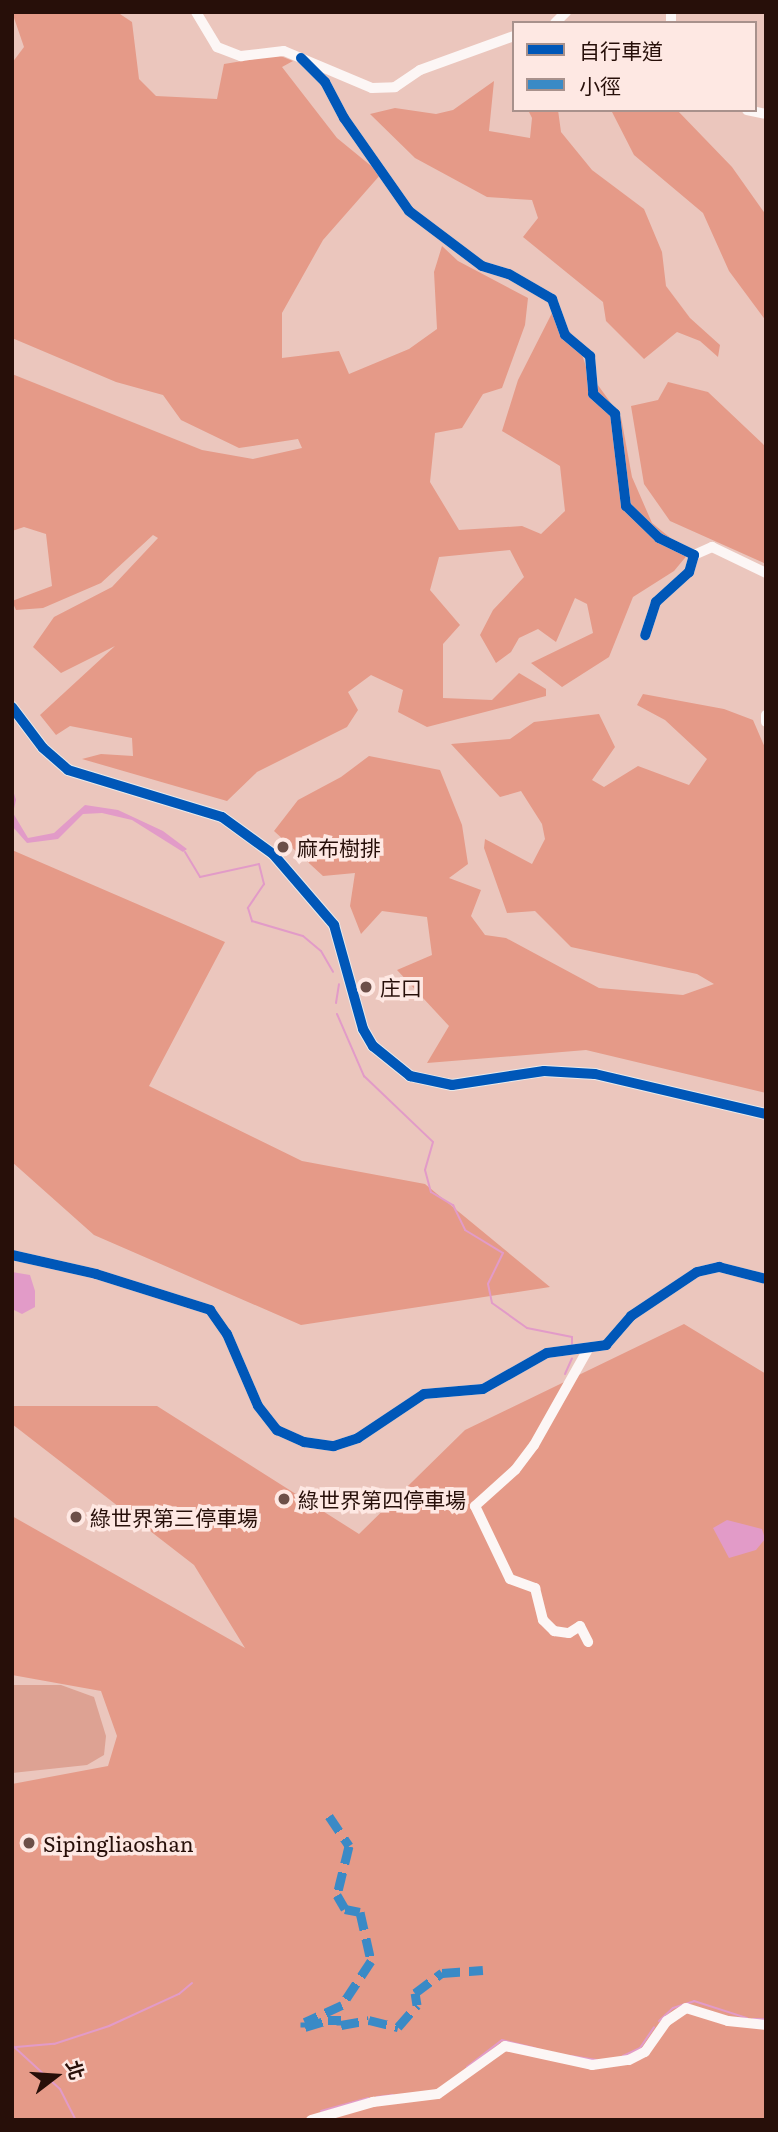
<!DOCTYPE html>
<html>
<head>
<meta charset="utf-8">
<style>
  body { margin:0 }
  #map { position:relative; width:778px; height:2132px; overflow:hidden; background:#ebc6bd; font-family:Literata,"Noto Sans TC",serif }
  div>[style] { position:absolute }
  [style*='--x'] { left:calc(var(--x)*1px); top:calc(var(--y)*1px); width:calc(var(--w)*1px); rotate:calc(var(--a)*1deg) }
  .green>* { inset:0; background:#dda293 }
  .forest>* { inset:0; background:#e59a88 }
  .water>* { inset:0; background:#e29bc8 }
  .stream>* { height:2px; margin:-1px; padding:0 1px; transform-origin:1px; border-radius:1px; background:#e29bc8 }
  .minor>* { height:10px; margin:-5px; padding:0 5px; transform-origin:5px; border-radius:5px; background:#fcf6f5 }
  .major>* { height:12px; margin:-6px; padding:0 6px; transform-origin:6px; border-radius:6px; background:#e9ebec }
  .quiet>* { height:9px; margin-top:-4.5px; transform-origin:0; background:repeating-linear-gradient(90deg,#3a8ac6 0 18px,transparent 0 27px) }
  .cycleway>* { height:10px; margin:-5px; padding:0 5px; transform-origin:5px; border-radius:5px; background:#0057b8 }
  .dots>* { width:19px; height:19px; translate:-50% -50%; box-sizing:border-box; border:4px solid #fee8e3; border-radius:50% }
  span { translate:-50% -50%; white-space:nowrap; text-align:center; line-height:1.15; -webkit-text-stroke:7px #fee8e3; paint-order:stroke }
  .poi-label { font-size:21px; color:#270f09 }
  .left { translate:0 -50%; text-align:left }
  .frame { position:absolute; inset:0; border:14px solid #270f09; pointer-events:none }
  .legend { position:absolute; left:512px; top:21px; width:245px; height:91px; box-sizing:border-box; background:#fee8e3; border:2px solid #a8918c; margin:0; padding:9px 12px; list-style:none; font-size:21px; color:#270f09 }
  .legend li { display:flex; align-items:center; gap:14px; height:35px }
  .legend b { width:35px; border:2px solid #a8918c }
  .north { position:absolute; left:21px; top:2041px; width:70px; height:70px; -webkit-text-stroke:5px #fee8e3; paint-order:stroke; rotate:73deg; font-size:19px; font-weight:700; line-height:28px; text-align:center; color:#270f09 }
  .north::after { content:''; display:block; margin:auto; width:24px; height:32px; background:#270f09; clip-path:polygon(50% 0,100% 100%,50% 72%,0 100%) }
</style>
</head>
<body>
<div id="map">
  <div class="green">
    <div style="clip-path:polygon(12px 1685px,61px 1685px,94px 1697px,106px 1736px,104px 1755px,87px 1765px,12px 1773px)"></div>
  </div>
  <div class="forest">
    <div style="clip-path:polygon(12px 12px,117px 12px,132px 22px,139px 79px,156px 96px,217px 99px,224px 64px,278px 55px,293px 61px,282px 67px,337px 138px,381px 174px,323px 240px,282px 313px,282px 358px,339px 351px,349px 374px,409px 349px,437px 329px,434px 272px,442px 246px,458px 261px,528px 298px,525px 325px,502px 388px,483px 394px,462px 428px,435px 433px,430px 482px,459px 530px,522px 526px,541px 534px,565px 511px,560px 466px,502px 431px,518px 380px,553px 311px,578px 342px,587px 370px,621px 417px,632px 477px,652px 523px,689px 553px,674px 571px,633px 597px,609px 657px,562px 687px,531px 663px,593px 633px,587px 604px,575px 598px,556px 642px,538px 629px,519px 638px,511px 652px,496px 663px,480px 635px,493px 610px,524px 577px,510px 550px,439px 557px,430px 590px,460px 625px,443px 644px,443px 698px,492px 700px,519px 673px,546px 689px,546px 696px,427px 727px,398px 712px,403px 690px,371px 675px,348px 692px,358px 710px,347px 727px,257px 772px,227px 801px,82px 759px,101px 754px,133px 756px,132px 738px,70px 726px,56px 735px,40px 715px,115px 646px,61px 673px,33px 647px,54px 617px,112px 587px,158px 538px,153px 535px,101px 583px,43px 608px,16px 610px,12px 601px,52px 586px,46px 534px,24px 527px,12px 531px,12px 374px,202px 450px,253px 459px,302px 448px,298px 439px,239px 448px,181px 420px,163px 395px,116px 382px,12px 338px,12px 63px,24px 47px)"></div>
    <div style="clip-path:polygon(494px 81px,489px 131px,530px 138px,532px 118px,528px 110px,558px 110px,561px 132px,592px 170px,644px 209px,662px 252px,666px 286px,690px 318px,720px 345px,718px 357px,700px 341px,677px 332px,644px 359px,606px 321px,603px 302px,523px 237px,538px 218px,532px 200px,487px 197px,415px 158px,370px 114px,395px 108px,436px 114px,453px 110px)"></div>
    <div style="clip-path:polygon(611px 110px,677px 110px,732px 167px,766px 215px,766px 321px,729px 271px,703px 213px,634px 155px)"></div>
    <div style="clip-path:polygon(668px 382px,708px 392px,766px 447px,766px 564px,670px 521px,644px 484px,631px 406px,658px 400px)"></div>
    <div style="clip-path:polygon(643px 694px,724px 709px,753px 720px,766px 750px,766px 1093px,586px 1050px,427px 1063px,449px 1026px,397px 970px,432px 955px,427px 917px,382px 911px,361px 934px,350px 906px,355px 873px,323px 876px,274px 831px,298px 800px,341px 777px,369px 756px,440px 770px,462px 825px,468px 864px,449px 878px,481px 890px,471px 916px,485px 935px,506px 938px,599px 988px,683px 995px,714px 984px,697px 974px,571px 947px,535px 911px,507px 913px,484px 848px,485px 839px,532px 864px,545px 839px,542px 824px,521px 791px,500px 797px,451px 744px,510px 739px,534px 722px,599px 714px,615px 747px,592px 780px,604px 787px,638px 766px,689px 785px,707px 759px,665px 720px,637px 705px)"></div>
    <div style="clip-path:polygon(12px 850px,225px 942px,149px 1086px,302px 1161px,425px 1184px,550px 1287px,301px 1325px,94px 1235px,12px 1162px)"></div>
    <div style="clip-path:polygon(684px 1324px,766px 1374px,766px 2120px,12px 2120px,12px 1784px,108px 1766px,117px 1736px,101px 1691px,12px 1675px,12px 1516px,245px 1648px,194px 1565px,12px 1424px,12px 1406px,157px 1406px,359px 1534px,465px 1430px)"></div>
  </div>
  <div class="water">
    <div style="clip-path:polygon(12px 787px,16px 800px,13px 813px,28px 838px,54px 833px,85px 805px,118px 810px,163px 831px,187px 849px,183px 852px,132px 820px,102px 813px,83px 814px,58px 839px,27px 843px,12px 826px)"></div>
    <div style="clip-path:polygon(12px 1272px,30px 1275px,35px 1291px,35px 1307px,22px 1314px,12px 1309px)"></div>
    <div style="clip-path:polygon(727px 1520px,762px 1529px,765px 1539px,756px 1550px,729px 1558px,713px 1528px)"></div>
  </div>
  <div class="stream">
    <div style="--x:185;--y:852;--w:29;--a:59"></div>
    <div style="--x:200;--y:877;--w:60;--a:-12.4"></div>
    <div style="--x:259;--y:864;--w:21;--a:76"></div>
    <div style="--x:264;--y:884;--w:29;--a:124"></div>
    <div style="--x:248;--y:908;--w:14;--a:73"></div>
    <div style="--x:252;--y:921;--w:53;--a:16.4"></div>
    <div style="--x:303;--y:936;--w:23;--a:40"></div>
    <div style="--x:321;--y:951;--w:24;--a:60"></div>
    <div style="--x:336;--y:1003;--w:19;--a:-81"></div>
    <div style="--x:337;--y:1014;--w:68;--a:66.5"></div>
    <div style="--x:364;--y:1076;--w:95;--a:43.7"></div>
    <div style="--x:433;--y:1142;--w:29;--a:106"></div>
    <div style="--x:425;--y:1170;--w:23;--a:75"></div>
    <div style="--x:431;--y:1192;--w:26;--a:31"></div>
    <div style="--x:453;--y:1205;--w:28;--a:64"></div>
    <div style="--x:465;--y:1230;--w:44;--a:31.2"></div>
    <div style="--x:503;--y:1253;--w:34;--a:116"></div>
    <div style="--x:488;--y:1284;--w:19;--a:78"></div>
    <div style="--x:492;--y:1303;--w:43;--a:35.5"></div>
    <div style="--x:527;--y:1328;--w:46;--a:11.3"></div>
    <div style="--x:572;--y:1337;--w:8;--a:90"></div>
    <div style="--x:565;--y:1374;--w:17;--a:-66"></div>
    <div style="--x:753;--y:2019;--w:13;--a:0"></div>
    <div style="--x:659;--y:2021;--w:19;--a:-43"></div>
    <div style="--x:673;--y:2008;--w:22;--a:-18"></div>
    <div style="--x:694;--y:2001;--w:56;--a:17.8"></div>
    <div style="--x:12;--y:2045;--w:65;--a:42.5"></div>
    <div style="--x:60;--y:2089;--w:35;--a:63"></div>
    <div style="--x:16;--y:2047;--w:38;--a:-5"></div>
    <div style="--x:54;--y:2044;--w:58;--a:-18.1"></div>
    <div style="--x:109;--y:2026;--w:77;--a:-24.6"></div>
    <div style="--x:179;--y:1994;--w:17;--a:-40"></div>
    <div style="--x:571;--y:2056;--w:26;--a:9"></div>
    <div style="--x:623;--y:2056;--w:19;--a:-25"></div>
    <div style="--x:640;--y:2048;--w:25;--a:-56"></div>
    <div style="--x:467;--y:2067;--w:44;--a:-37.6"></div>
    <div style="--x:502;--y:2040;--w:34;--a:14"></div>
    <div style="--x:377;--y:2097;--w:16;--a:-7"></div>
    <div style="--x:321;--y:2111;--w:49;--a:-15.5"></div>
  </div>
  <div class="minor">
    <div style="--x:196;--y:12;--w:41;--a:59"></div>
    <div style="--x:217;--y:47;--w:26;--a:21"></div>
    <div style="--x:241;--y:56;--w:43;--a:-6.6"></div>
    <div style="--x:284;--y:51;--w:95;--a:22.8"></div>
    <div style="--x:372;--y:88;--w:23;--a:-2"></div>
    <div style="--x:395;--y:87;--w:30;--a:-34"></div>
    <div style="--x:420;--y:70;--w:100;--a:-19.9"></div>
    <div style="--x:671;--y:12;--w:11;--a:90"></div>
    <div style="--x:555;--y:23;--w:16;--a:-45"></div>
    <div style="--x:301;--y:58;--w:34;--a:45"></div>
    <div style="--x:325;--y:82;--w:41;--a:62.2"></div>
    <div style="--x:344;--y:118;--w:113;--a:55"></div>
    <div style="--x:409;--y:211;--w:91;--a:37"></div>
    <div style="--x:482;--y:266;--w:28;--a:17"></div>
    <div style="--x:509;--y:274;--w:50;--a:30.2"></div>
    <div style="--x:552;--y:299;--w:38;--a:70"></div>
    <div style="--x:565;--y:335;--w:33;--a:40"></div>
    <div style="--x:590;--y:356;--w:38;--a:85"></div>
    <div style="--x:593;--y:394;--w:30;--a:42"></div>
    <div style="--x:615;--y:414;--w:93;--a:83.2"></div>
    <div style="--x:626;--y:506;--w:46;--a:44.1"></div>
    <div style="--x:659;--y:538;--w:39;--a:26"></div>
    <div style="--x:694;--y:555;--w:18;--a:106"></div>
    <div style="--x:689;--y:572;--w:45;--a:137.7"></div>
    <div style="--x:656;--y:602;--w:35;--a:108"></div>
    <div style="--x:747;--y:110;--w:19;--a:12"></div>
    <div style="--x:694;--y:555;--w:20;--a:-24"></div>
    <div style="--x:712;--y:547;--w:60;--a:25.7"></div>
    <div style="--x:766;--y:715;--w:7;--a:90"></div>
    <div style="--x:12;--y:1255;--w:86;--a:12.7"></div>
    <div style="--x:96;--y:1274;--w:120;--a:17.5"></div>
    <div style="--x:210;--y:1310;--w:29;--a:55"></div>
    <div style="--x:227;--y:1334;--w:78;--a:66.7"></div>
    <div style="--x:258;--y:1406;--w:31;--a:52"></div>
    <div style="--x:277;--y:1430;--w:30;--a:24"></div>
    <div style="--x:304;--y:1442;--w:30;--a:8"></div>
    <div style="--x:334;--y:1446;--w:25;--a:-18"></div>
    <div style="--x:358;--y:1438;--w:79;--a:-33.7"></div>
    <div style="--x:424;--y:1394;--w:59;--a:-4.8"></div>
    <div style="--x:483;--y:1389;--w:73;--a:-29.4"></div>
    <div style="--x:547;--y:1353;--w:60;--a:-7.7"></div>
    <div style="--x:606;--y:1345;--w:38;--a:-49"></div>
    <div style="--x:631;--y:1316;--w:79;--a:-33.7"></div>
    <div style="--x:697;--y:1272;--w:23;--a:-13"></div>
    <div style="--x:719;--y:1267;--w:49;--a:14.3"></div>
    <div style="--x:587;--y:1351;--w:108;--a:119.4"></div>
    <div style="--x:534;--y:1445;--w:31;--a:127"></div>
    <div style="--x:515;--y:1470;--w:54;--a:138"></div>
    <div style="--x:475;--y:1506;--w:81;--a:64.4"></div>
    <div style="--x:510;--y:1579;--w:27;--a:20"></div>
    <div style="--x:535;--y:1588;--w:33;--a:76"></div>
    <div style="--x:543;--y:1620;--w:16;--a:45"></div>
    <div style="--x:554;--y:1631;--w:15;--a:8"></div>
    <div style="--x:569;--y:1633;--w:13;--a:-32"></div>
    <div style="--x:580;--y:1626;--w:18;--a:63"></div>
    <div style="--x:311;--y:2120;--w:65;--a:-16.2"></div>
    <div style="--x:373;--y:2102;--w:65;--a:-7"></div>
    <div style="--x:438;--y:2094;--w:82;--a:-35.6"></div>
    <div style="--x:505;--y:2046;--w:89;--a:12.3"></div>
    <div style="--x:592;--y:2065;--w:37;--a:-8"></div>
    <div style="--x:629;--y:2060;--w:18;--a:-27"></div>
    <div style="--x:645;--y:2052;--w:38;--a:-55"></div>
    <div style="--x:667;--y:2021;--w:23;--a:-34"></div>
    <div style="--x:686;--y:2008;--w:44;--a:17.2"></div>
    <div style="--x:728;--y:2021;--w:38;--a:6"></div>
  </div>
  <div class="major">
    <div style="--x:12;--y:707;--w:51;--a:52.9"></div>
    <div style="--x:43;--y:748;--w:33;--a:41"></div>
    <div style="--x:68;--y:770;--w:161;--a:17"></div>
    <div style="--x:222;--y:817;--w:63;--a:36"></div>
    <div style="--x:273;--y:854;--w:94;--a:49.3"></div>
    <div style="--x:334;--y:925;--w:108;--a:74.4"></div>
    <div style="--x:363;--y:1029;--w:20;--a:60"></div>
    <div style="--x:373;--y:1046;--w:48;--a:39"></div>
    <div style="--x:410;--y:1076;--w:43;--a:12.1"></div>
    <div style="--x:452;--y:1085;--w:93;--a:-8.7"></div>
    <div style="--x:544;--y:1071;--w:51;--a:3.4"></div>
    <div style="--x:595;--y:1074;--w:176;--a:13.2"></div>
  </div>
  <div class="quiet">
    <div style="--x:329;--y:1816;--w:36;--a:56"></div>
    <div style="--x:349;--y:1846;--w:50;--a:103.8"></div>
    <div style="--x:337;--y:1895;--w:16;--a:60"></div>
    <div style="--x:345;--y:1909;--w:15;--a:11"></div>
    <div style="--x:360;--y:1912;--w:50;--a:77.3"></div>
    <div style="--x:371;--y:1961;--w:53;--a:123.4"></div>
    <div style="--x:342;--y:2005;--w:41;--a:155.3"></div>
    <div style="--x:305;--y:2022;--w:5;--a:90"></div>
    <div style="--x:305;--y:2027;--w:24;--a:-17"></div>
    <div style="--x:328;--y:2020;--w:13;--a:0"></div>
    <div style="--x:341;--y:2020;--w:5;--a:90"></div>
    <div style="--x:341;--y:2025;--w:28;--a:-10"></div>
    <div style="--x:369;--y:2020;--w:30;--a:14"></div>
    <div style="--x:398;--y:2027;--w:29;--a:-49"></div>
    <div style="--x:417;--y:2005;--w:12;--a:-99"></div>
    <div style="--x:415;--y:1993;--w:34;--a:-37"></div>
    <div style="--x:442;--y:1973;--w:41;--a:-4.2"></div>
  </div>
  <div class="cycleway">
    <div style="--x:301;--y:58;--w:34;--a:45"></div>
    <div style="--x:325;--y:82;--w:41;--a:62.2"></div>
    <div style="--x:344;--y:118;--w:113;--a:55"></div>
    <div style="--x:409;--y:211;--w:91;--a:37"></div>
    <div style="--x:482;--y:266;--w:28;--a:17"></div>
    <div style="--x:509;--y:274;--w:50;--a:30.2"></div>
    <div style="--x:552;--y:299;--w:38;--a:70"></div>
    <div style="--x:565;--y:335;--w:33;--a:40"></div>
    <div style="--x:590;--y:356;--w:38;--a:85"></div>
    <div style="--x:593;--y:394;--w:30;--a:42"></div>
    <div style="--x:615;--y:414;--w:93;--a:83.2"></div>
    <div style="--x:626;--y:506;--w:46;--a:44.1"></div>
    <div style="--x:659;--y:538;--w:39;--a:26"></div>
    <div style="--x:694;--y:555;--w:18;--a:106"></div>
    <div style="--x:689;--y:572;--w:45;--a:137.7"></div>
    <div style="--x:656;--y:602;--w:35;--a:108"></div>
    <div style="--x:12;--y:707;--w:51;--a:52.9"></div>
    <div style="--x:43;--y:748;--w:33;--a:41"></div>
    <div style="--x:68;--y:770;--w:161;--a:17"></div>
    <div style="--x:222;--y:817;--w:63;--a:36"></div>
    <div style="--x:273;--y:854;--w:94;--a:49.3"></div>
    <div style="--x:334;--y:925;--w:108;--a:74.4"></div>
    <div style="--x:363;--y:1029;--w:20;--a:60"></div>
    <div style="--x:373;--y:1046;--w:48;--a:39"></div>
    <div style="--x:410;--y:1076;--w:43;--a:12.1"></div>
    <div style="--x:452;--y:1085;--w:93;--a:-8.7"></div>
    <div style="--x:544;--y:1071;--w:51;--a:3.4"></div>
    <div style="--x:595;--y:1074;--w:176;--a:13.2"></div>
    <div style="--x:12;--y:1255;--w:86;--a:12.7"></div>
    <div style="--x:96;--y:1274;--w:120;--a:17.5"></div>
    <div style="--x:210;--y:1310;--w:29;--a:55"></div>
    <div style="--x:227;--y:1334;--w:78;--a:66.7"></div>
    <div style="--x:258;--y:1406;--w:31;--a:52"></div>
    <div style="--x:277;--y:1430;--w:30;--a:24"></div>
    <div style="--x:304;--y:1442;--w:30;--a:8"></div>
    <div style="--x:334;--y:1446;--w:25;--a:-18"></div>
    <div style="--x:358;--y:1438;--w:79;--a:-33.7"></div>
    <div style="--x:424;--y:1394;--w:59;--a:-4.8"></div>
    <div style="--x:483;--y:1389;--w:73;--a:-29.4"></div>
    <div style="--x:547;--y:1353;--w:60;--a:-7.7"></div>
    <div style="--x:606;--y:1345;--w:38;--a:-49"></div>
    <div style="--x:631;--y:1316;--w:79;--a:-33.7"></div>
    <div style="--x:697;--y:1272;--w:23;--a:-13"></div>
    <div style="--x:719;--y:1267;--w:49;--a:14.3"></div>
  </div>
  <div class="dots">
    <div style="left:283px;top:847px;background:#6c4f48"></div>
    <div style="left:366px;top:987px;background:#6c4f48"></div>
    <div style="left:284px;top:1499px;background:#6c4f48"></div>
    <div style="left:76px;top:1517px;background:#6c4f48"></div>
    <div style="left:29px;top:1843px;background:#6c4f48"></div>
  </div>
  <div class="poi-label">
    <span class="left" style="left:297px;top:847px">麻布樹排</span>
    <span class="left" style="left:380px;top:987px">庄口</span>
    <span class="left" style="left:298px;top:1499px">綠世界第四停車場</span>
    <span class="left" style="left:90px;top:1517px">綠世界第三停車場</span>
    <span class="left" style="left:43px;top:1843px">Sipingliaoshan</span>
  </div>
  <div class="frame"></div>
  <ul class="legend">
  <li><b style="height:9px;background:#0057b8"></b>自行車道</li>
  <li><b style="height:9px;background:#3a8ac6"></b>小徑</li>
  </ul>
  <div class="north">北</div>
</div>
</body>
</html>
